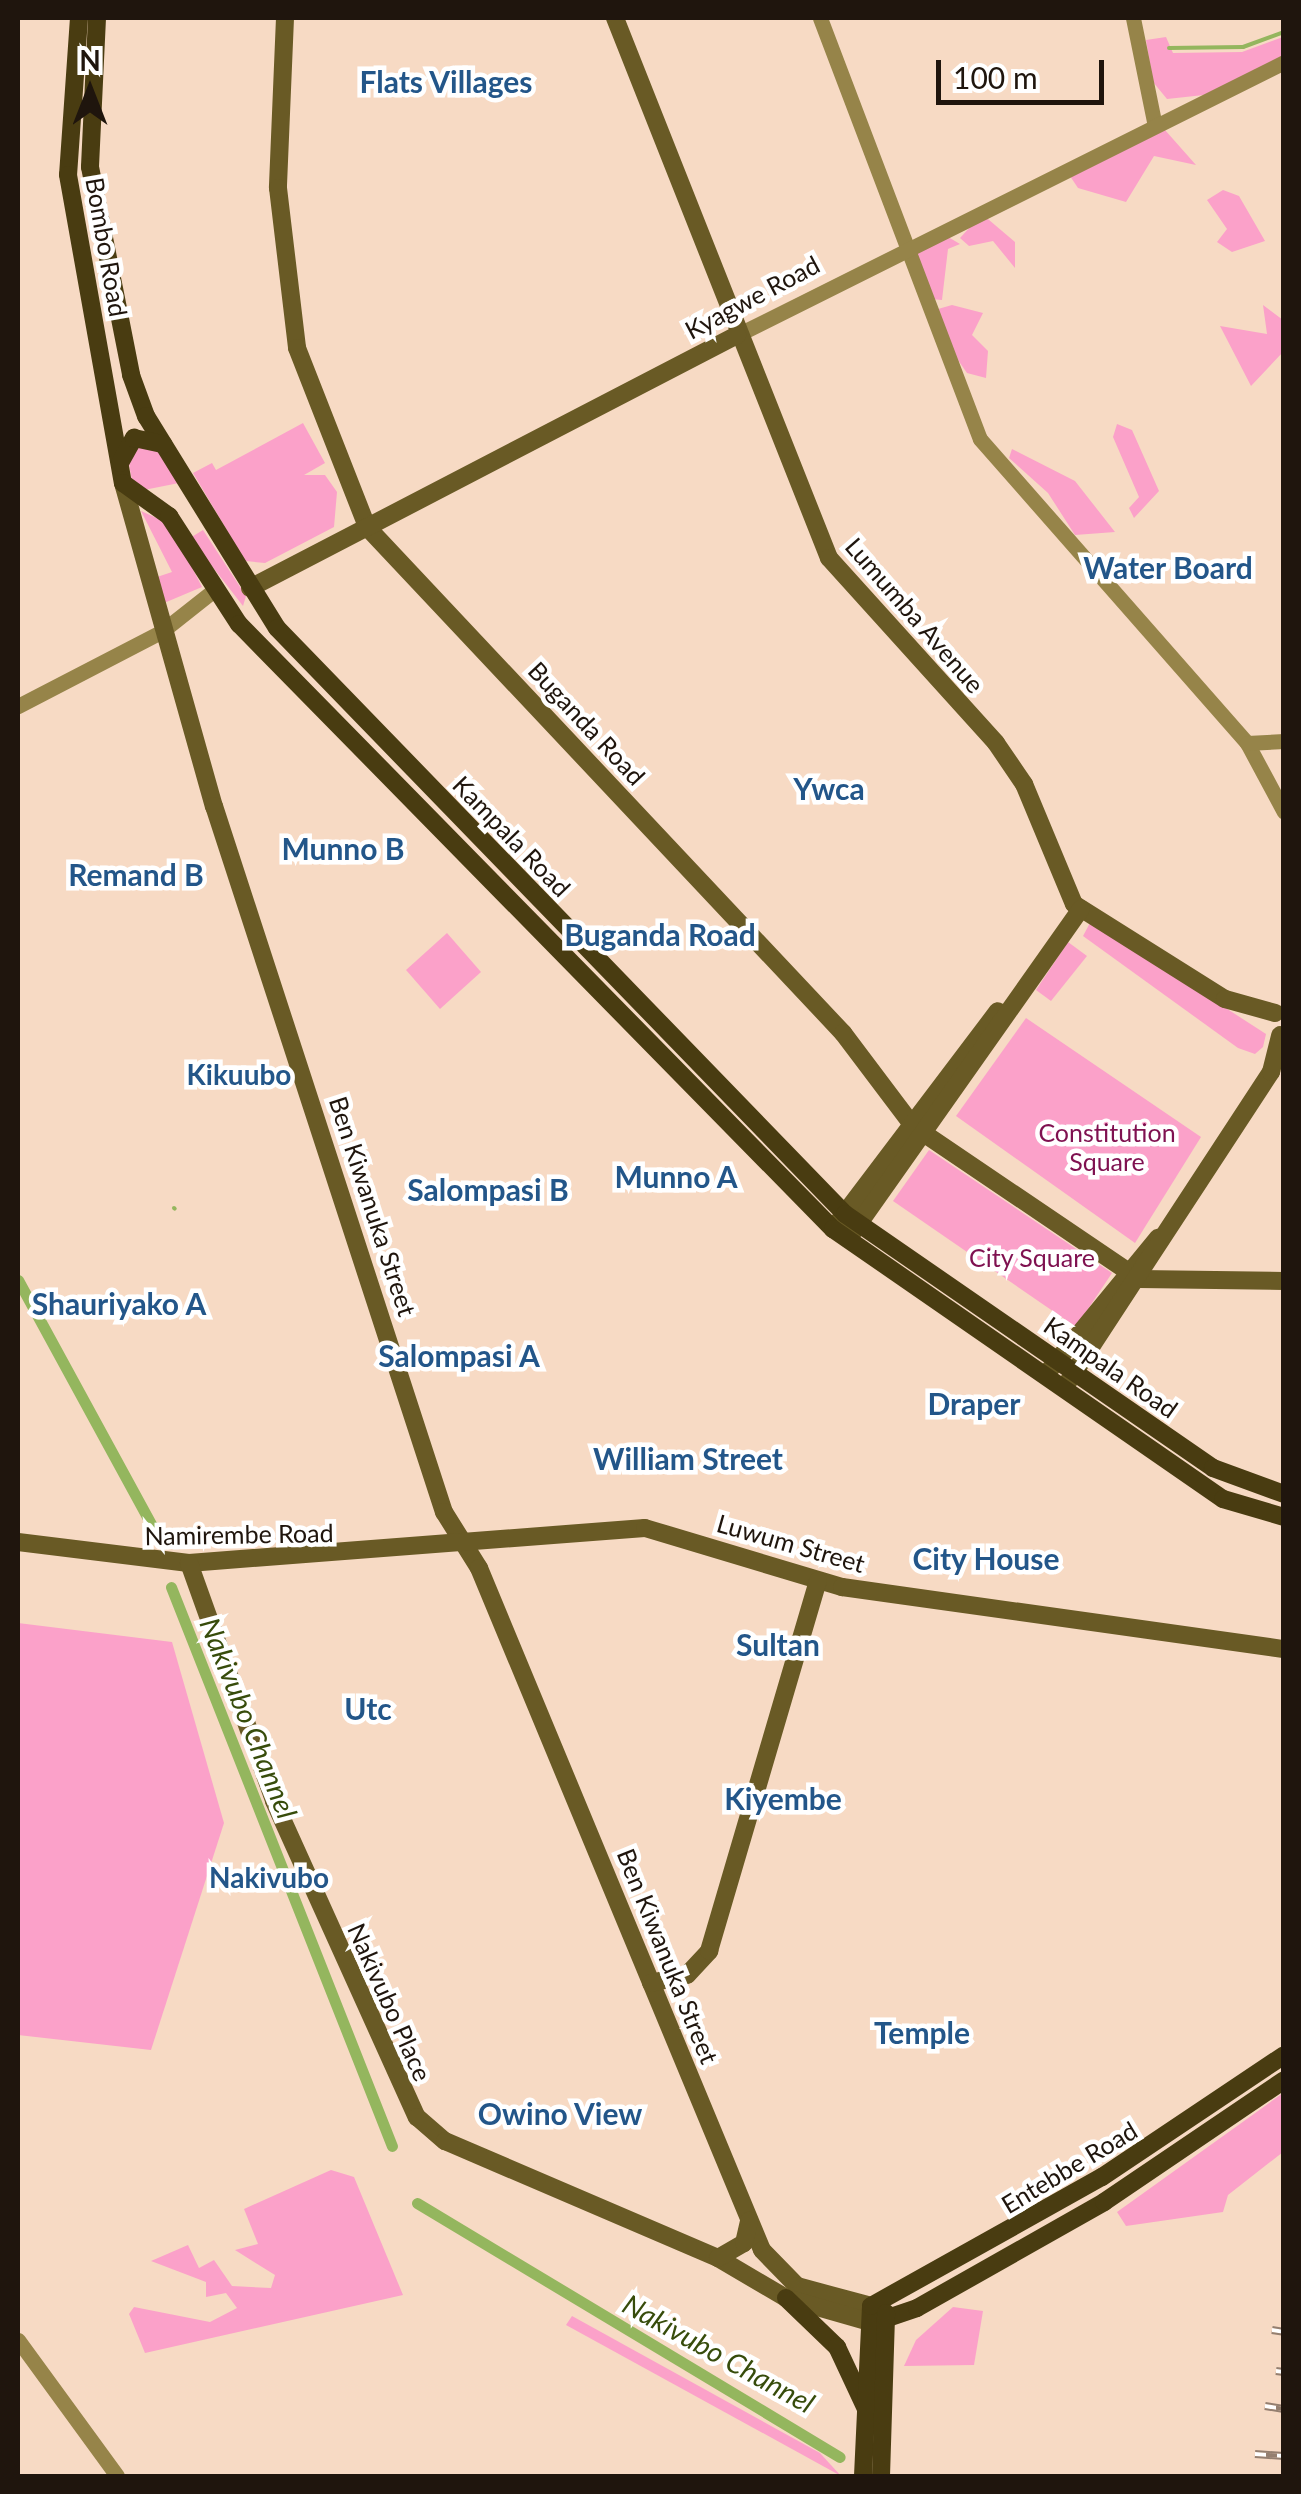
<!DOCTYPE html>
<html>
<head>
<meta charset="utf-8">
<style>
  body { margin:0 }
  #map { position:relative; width:1301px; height:2494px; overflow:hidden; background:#f7dac4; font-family:Lato,sans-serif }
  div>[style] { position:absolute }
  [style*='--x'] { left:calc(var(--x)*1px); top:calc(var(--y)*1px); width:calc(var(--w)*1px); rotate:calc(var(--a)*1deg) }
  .green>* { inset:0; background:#fba1c9 }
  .stream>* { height:4px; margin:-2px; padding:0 2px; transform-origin:2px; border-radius:2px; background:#94b65e }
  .canal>* { height:11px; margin:-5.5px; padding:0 5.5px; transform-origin:5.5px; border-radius:5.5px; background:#94b65e }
  .tertiary>* { height:15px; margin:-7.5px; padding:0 7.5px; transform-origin:7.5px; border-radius:7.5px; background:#968449 }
  .secondary>* { height:18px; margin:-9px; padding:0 9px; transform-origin:9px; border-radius:9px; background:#695a25 }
  .primary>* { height:18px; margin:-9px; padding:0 9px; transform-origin:9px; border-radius:9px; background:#493c11 }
  .rail>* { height:8px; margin-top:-4px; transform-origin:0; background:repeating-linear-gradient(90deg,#fff 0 11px,#947f70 0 22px); box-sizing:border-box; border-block:2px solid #947f70 }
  span { translate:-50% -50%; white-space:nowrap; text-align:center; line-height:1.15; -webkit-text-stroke:9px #fff; paint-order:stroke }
  .street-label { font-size:25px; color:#1f150d }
  .park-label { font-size:25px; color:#7f1150 }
  .neighbourhood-label { font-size:28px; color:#235689; font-weight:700 }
  .water-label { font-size:28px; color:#374c0b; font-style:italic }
  .quarter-label { font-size:30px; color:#235689; font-weight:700 }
  .frame { position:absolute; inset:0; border:20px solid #1f150d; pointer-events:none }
  .north { position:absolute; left:40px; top:40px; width:100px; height:100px; -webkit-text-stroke:8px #fff; paint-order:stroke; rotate:0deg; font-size:28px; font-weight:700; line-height:40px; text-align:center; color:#1f150d }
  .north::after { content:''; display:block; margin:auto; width:35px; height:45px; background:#1f150d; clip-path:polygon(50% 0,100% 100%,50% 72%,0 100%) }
  .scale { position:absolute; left:936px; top:60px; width:168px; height:45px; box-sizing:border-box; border:5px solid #1f150d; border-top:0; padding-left:12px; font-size:30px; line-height:35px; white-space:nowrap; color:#1f150d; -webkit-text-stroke:8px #fff; paint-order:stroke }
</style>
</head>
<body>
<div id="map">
  <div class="green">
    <div style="clip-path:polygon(1166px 37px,1173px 53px,1242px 52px,1283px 37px,1283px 59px,1213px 94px,1167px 99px,1153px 82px,1146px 40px)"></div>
    <div style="clip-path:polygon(1165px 130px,1196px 165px,1154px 156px,1126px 202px,1078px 188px,1070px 176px)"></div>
    <div style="clip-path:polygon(1223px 190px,1239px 196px,1265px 241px,1232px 252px,1217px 242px,1227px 229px,1207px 200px)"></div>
    <div style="clip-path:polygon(982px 214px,1015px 242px,1015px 268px,993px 241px,969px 246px,960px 238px)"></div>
    <div style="clip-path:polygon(943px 234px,960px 244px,948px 249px,942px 300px,931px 299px,914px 255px)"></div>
    <div style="clip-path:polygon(952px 305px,983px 313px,972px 335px,988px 351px,986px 378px,967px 373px,951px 350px,938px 309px)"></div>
    <div style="clip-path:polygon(1263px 305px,1283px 320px,1283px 352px,1251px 386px,1220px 326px,1267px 334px)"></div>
    <div style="clip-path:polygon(303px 423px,325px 463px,304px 475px,325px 475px,337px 492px,334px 527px,265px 563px,245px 561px,193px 473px,212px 463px,216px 470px)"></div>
    <div style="clip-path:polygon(1117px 424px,1132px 430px,1159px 491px,1134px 518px,1129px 508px,1139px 497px,1113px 437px)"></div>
    <div style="clip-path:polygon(140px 443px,156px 447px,179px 483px,134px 492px,128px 458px)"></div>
    <div style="clip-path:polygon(1012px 449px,1075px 481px,1115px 532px,1075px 535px,1048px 493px,1009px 458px)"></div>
    <div style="clip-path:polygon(141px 511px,170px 524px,202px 587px,164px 603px,157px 577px,172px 572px)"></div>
    <div style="clip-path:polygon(203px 530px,246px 596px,243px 606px,190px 538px)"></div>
    <div style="clip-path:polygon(1091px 921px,1266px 1034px,1263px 1047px,1255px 1054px,1238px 1048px,1083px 936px)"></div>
    <div style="clip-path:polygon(447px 933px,481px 972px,440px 1009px,406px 970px)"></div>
    <div style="clip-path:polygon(1068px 942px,1087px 956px,1051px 1001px,1036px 990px)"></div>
    <div style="clip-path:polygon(1026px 1018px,1201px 1137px,1135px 1243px,956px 1116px)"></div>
    <div style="clip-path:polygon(929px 1150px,1112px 1273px,1076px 1327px,893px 1201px)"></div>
    <div style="clip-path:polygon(18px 1623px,172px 1642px,224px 1823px,151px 2050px,18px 2035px)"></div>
    <div style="clip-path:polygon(1283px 2093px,1283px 2152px,1228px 2195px,1223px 2212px,1126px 2226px,1117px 2212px)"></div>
    <div style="clip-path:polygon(331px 2170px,354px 2177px,403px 2295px,145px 2353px,129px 2314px,134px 2307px,210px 2322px,237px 2308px,226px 2293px,206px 2297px,206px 2282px,151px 2261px,188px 2245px,199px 2268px,214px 2260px,232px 2286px,271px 2288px,275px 2275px,235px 2250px,258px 2244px,244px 2209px)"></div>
    <div style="clip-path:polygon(953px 2307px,983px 2311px,974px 2365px,904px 2366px,916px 2340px)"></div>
    <div style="clip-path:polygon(572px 2316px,820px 2453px,841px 2476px,566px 2325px)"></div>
  </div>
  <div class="stream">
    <div style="--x:1169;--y:48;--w:74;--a:-0.8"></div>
    <div style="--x:1243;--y:47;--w:44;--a:-20.1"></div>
    <div style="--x:174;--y:1208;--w:1;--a:45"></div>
  </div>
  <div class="canal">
    <div style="--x:18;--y:1280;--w:286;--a:61.4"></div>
    <div style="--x:171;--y:1587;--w:601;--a:68.43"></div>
    <div style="--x:417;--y:2203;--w:493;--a:31"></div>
  </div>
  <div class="tertiary">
    <div style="--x:820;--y:18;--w:450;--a:69.2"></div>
    <div style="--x:980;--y:439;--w:405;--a:48.7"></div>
    <div style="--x:1247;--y:743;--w:78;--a:61.8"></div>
    <div style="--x:1133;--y:18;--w:105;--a:78.5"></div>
    <div style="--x:737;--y:335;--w:611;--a:-26.52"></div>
    <div style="--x:18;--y:706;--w:161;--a:-27.4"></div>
    <div style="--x:161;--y:632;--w:68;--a:-38.4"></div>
    <div style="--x:1247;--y:743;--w:37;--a:-3"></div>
    <div style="--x:18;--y:2340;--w:168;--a:53.9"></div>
  </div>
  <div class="secondary">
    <div style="--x:285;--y:18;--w:170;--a:92.4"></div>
    <div style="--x:278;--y:188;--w:161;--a:83.2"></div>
    <div style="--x:297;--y:348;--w:192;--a:68.6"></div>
    <div style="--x:367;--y:527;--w:695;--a:46.75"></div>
    <div style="--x:843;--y:1033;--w:116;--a:53"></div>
    <div style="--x:913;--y:1126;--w:273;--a:34.1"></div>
    <div style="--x:1139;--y:1279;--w:145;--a:0.8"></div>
    <div style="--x:615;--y:18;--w:581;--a:68.38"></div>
    <div style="--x:829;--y:558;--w:249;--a:47.9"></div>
    <div style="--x:996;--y:743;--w:50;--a:55.7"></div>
    <div style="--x:1024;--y:784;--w:130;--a:67.4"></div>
    <div style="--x:1074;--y:904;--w:178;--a:32.2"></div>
    <div style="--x:1225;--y:999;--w:52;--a:15.6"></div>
    <div style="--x:123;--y:483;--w:336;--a:74.3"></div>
    <div style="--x:214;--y:806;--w:743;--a:71.96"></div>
    <div style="--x:444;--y:1512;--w:66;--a:58"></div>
    <div style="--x:479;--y:1568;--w:738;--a:67.46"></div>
    <div style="--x:762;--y:2250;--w:50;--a:45.8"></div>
    <div style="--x:797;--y:2286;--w:77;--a:15.1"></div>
    <div style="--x:250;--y:588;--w:549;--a:-27.45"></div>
    <div style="--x:833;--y:1229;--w:273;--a:-52.9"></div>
    <div style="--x:848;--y:1239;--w:404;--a:-54.8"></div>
    <div style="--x:1047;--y:1373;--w:175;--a:-50.6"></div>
    <div style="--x:1068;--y:1382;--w:371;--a:-56.8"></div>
    <div style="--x:1271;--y:1072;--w:38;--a:-76"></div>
    <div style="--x:18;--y:1542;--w:172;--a:7"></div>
    <div style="--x:189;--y:1563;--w:457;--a:-4.4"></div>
    <div style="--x:645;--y:1528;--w:206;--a:16.7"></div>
    <div style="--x:842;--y:1587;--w:446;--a:8"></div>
    <div style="--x:189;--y:1563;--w:253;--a:70.3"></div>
    <div style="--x:274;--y:1801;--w:347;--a:65.7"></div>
    <div style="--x:417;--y:2117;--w:37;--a:41"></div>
    <div style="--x:445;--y:2141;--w:297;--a:23.2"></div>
    <div style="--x:718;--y:2258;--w:79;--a:30.5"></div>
    <div style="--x:786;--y:2298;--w:91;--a:16"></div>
    <div style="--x:651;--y:1983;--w:37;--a:-13"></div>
    <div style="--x:687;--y:1975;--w:33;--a:-47"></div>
    <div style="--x:709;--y:1951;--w:386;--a:-73.6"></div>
    <div style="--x:718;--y:2258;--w:30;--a:-30"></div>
    <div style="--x:744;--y:2243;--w:23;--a:-77"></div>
  </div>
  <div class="primary">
    <div style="--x:79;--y:18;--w:157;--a:94"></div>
    <div style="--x:68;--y:175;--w:313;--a:79.9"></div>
    <div style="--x:123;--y:483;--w:57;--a:35.7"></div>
    <div style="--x:169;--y:516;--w:129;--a:57.1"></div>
    <div style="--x:239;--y:624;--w:848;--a:45.53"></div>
    <div style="--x:833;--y:1229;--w:474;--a:34.7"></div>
    <div style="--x:1223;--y:1499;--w:64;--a:16.4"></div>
    <div style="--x:97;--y:18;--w:149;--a:92.7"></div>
    <div style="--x:90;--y:167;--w:212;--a:78.8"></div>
    <div style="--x:131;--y:375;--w:44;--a:69.9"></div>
    <div style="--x:146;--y:416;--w:249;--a:58.3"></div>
    <div style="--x:277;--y:628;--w:816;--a:45.89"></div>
    <div style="--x:845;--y:1214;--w:447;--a:34.6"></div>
    <div style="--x:1213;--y:1468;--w:76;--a:20.1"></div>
    <div style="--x:120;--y:463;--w:29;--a:-61"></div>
    <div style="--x:134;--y:438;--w:30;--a:12"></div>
    <div style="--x:786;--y:2298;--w:71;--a:43.9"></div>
    <div style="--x:837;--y:2347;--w:68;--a:64.9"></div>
    <div style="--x:873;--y:2323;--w:46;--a:-18.8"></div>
    <div style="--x:917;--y:2308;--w:215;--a:-29.5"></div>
    <div style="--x:1104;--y:2202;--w:217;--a:-34.1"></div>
    <div style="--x:863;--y:2476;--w:170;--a:-87.3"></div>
    <div style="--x:871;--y:2306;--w:265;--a:-29.2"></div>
    <div style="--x:1102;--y:2177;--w:219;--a:-33.8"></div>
    <div style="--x:881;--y:2476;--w:163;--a:-88.2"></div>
  </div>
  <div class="rail">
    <div style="--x:1272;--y:2330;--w:12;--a:9"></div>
    <div style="--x:1276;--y:2371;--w:8;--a:7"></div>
    <div style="--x:1265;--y:2406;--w:19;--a:9"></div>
    <div style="--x:1255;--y:2454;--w:29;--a:4"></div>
  </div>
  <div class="street-label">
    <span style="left:107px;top:247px;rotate:80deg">Bombo Road</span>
    <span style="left:752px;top:297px;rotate:-28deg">Kyagwe Road</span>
    <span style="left:915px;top:615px;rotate:49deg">Lumumba Avenue</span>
    <span style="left:587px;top:723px;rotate:47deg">Buganda Road</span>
    <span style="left:512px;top:836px;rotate:46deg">Kampala Road</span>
    <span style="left:373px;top:1206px;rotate:72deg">Ben Kiwanuka Street</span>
    <span style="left:1111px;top:1367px;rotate:35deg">Kampala Road</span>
    <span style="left:239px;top:1534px;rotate:-1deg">Namirembe Road</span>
    <span style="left:791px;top:1543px;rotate:16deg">Luwum Street</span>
    <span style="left:668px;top:1956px;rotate:68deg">Ben Kiwanuka Street</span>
    <span style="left:390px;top:2002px;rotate:66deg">Nakivubo Place</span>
    <span style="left:1069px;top:2167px;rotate:-31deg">Entebbe Road</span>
  </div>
  <div class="park-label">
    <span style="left:1107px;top:1147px">Constitution<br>Square</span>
    <span style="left:1032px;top:1257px">City Square</span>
  </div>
  <div class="neighbourhood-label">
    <span style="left:239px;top:1074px">Kikuubo</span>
    <span style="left:269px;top:1877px">Nakivubo</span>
  </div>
  <div class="water-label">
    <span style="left:249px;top:1718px;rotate:68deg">Nakivubo Channel</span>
    <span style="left:719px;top:2353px;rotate:29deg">Nakivubo Channel</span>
  </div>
  <div class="quarter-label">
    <span style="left:446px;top:81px">Flats Villages</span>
    <span style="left:1168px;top:567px">Water Board</span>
    <span style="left:829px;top:788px">Ywca</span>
    <span style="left:343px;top:848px">Munno B</span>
    <span style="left:136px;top:874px">Remand B</span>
    <span style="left:660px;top:934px">Buganda Road</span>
    <span style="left:676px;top:1176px">Munno A</span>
    <span style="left:488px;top:1189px">Salompasi B</span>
    <span style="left:119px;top:1303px">Shauriyako A</span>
    <span style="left:459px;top:1355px">Salompasi A</span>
    <span style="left:974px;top:1403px">Draper</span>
    <span style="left:688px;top:1458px">William Street</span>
    <span style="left:986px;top:1558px">City House</span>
    <span style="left:778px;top:1644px">Sultan</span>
    <span style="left:368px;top:1708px">Utc</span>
    <span style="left:783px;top:1798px">Kiyembe</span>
    <span style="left:922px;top:2032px">Temple</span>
    <span style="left:560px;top:2113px">Owino View</span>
  </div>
  <div class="frame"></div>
  <div class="north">N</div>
  <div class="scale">100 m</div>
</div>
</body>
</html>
